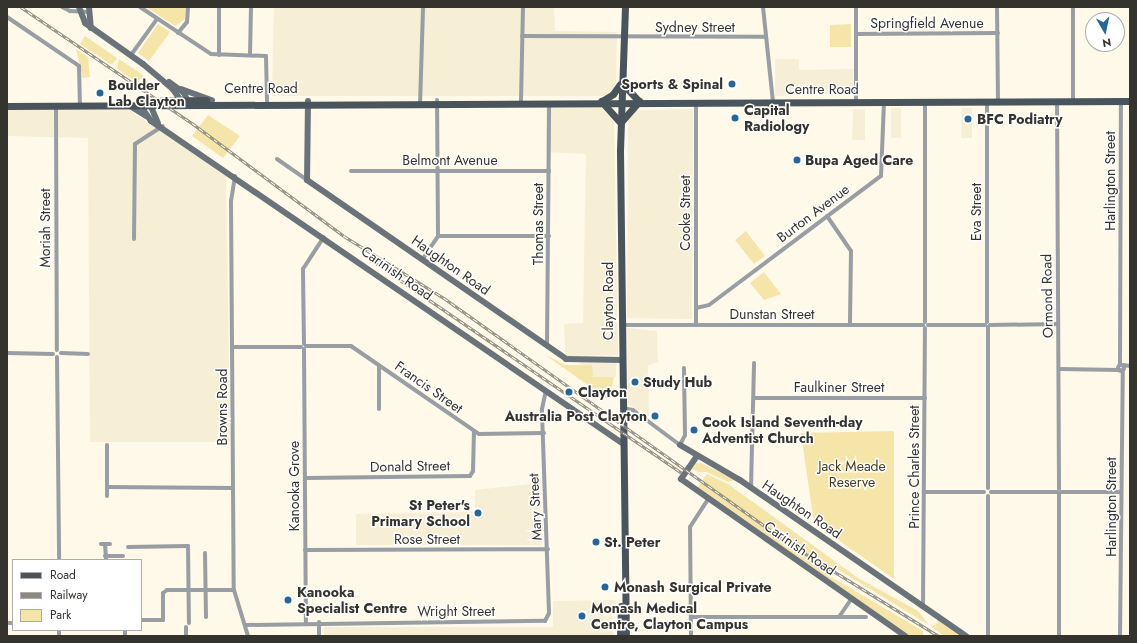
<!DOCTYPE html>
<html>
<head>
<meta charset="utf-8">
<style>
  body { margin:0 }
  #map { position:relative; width:1137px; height:643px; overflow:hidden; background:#fef9e8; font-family:Jost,sans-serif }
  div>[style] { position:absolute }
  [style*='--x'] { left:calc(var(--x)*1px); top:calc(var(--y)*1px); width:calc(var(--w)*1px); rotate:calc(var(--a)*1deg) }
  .built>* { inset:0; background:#f6efd6 }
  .green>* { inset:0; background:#f6e5a9 }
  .street>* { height:4px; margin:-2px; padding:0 2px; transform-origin:2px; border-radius:2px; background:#989ea3 }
  .street>.ring { margin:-2px; padding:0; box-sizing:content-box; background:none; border:4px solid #989ea3; border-radius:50% }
  .secondary>* { height:6px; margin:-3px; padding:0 3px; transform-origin:3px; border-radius:3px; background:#6a727a }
  .primary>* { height:7px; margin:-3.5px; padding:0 3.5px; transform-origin:3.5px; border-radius:3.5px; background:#4a545d }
  .rail>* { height:3px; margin-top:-1.5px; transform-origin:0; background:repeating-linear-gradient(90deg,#fff 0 4.5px,#8b887d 0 9px); box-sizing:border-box; border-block:1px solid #8b887d }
  .dots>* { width:11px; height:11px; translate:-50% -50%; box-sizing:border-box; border:2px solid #fff; border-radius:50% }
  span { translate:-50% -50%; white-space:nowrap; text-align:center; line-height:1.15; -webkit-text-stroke:3px #fff; paint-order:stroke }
  .street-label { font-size:14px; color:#35332d }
  .poi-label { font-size:14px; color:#35332d; font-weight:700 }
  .right { translate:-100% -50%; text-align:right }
  .left { translate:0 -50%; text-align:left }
  .park-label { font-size:14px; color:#473c15 }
  .frame { position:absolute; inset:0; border:8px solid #35332d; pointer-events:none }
  .legend { position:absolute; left:12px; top:559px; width:130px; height:72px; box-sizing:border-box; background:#fff; border:1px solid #aeadab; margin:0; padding:5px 7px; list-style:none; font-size:12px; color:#35332d }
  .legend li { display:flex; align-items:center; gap:8px; height:20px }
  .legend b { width:20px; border:1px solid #aeadab }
  .north { position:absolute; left:1085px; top:12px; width:40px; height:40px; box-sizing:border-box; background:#fff; border:1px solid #aeadab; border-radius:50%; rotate:171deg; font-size:11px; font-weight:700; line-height:16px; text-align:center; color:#35332d }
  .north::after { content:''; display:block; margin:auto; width:14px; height:18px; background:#24669c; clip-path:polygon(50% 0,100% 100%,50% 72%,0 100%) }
</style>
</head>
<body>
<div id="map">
  <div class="built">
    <div style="clip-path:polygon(274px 7px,554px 7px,555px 31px,617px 32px,616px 84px,611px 92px,602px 96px,272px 96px)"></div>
    <div style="clip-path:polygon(775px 59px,799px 59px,799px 70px,853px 69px,853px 93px,775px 96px)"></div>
    <div style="clip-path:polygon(601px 107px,614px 121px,618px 355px,568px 356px,565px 353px,564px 324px,583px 323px,586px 154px,546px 152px,546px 108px)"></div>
    <div style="clip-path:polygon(891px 108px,901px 108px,901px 138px,891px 138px)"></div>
    <div style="clip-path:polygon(962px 108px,972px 108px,972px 138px,961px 138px)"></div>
    <div style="clip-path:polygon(693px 109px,692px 319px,627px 318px,628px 119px,633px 111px,640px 110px)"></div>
    <div style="clip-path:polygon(853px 109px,865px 109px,865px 140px,852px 140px)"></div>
    <div style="clip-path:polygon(7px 110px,129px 110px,226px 175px,230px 442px,90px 442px,88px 138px,7px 136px)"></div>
    <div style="clip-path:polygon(627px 328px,657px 331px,658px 362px,648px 365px,649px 416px,628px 404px)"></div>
    <div style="clip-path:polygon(578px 362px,616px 363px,616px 377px,592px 377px)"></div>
    <div style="clip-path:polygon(539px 483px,542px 545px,356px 545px,356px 514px,475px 512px,475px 490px)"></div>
    <div style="clip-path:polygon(616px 600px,612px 613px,614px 636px,324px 636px,324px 627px,553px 627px,553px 601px)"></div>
  </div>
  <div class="green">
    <div style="clip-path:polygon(146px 7px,186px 7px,185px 19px,175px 26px)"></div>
    <div style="clip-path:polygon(158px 24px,170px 32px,149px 61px,138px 53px)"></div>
    <div style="clip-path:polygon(851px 24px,851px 47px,830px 47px,830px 25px)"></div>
    <div style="clip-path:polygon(85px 36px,117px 58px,112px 65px,80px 44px)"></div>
    <div style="clip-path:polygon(76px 49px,88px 57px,90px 77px,83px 78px)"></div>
    <div style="clip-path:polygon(119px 59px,143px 75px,138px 83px,117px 69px)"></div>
    <div style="clip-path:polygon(208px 115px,240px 136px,223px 158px,192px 136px)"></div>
    <div style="clip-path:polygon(746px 231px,765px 256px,754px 264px,735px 240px)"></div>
    <div style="clip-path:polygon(764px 272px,781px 294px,764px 300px,750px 283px)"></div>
    <div style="clip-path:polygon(544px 354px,565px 365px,592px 365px,593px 377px,614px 377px,610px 396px,606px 398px)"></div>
    <div style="clip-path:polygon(894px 431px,894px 579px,814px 523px,801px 433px)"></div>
    <div style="clip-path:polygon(696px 463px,701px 463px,735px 480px,728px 482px,707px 472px,698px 472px,692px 469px)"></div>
    <div style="clip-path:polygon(707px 474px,728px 484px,858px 578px,918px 611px,929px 625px,834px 567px,828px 575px,923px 631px,923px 635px,909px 636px,698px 487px)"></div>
    <div style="clip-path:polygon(936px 618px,962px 636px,945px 636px,932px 627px,938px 622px)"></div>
  </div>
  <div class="street">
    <div style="--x:62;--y:7;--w:9;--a:27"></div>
    <div style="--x:70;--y:11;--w:19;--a:3"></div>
    <div style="--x:140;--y:7;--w:85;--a:33.5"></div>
    <div style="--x:211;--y:54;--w:55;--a:2.1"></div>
    <div style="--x:266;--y:56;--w:45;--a:88.7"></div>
    <div style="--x:763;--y:7;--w:96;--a:84"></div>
    <div style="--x:856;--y:7;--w:95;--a:90"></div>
    <div style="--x:997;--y:7;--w:94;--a:89.4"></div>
    <div style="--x:1073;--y:7;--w:94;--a:90"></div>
    <div style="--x:7;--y:17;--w:87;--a:34.2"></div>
    <div style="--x:79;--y:66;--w:40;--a:88.6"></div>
    <div style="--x:178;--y:33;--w:14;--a:-51"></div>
    <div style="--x:187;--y:22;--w:15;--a:-86"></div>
    <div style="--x:856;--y:34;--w:142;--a:-0.4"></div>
    <div style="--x:522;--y:36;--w:244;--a:0.2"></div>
    <div style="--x:131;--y:55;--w:44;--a:-54.2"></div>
    <div style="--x:219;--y:55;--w:48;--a:-90"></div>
    <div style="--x:250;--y:55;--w:48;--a:-88.8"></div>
    <div style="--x:987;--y:101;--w:221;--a:90"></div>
    <div style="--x:1057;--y:101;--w:388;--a:89.7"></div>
    <div style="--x:521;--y:102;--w:95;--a:-88.8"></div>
    <div style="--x:925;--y:102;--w:220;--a:90"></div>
    <div style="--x:420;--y:105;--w:98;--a:-88.2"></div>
    <div style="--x:56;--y:106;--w:244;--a:89.8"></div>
    <div style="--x:277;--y:159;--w:37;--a:35"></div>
    <div style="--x:351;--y:171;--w:198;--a:0"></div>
    <div style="--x:235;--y:176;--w:25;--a:99"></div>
    <div style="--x:231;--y:201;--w:389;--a:89.6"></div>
    <div style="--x:234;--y:590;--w:48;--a:73.1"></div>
    <div style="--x:827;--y:216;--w:42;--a:55.6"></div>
    <div style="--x:851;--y:251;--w:74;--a:90.8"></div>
    <div style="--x:438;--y:236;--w:111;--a:0"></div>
    <div style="--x:134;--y:239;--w:95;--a:-89.4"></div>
    <div style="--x:135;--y:144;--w:33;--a:-33"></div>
    <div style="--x:422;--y:260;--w:29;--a:-56"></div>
    <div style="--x:438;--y:236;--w:136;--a:-90.4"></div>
    <div style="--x:696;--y:308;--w:13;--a:-13"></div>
    <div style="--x:709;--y:305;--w:215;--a:-36.9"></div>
    <div style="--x:881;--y:176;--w:74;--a:-87.7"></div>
    <div style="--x:696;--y:324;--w:221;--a:-90"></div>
    <div style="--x:622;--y:325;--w:301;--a:0"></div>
    <div style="--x:928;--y:325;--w:57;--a:0"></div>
    <div style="--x:990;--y:325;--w:68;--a:-0.8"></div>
    <div style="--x:988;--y:327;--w:161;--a:90"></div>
    <div style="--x:304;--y:344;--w:75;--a:-90.8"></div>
    <div style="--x:303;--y:269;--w:38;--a:-57"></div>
    <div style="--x:306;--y:346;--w:45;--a:0"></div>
    <div style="--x:351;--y:346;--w:155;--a:34.5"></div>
    <div style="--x:479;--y:434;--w:65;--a:-0.9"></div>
    <div style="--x:547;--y:346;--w:243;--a:-89.5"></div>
    <div style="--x:233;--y:347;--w:68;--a:0"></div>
    <div style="--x:304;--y:349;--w:273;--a:89.6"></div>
    <div style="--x:7;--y:353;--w:46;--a:1.2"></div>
    <div style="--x:61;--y:353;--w:27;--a:2"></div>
    <div style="--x:57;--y:357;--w:203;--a:89.4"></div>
    <div style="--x:1120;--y:365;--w:264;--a:-89.8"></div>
    <div style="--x:1123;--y:365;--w:7;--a:8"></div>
    <div class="ring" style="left:1118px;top:365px;width:2px;height:2px"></div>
    <div style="--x:379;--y:366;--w:43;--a:90"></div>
    <div style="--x:1059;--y:369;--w:61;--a:0.9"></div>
    <div style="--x:754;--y:398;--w:171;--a:0"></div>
    <div style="--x:622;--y:408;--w:11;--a:10"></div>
    <div style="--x:633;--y:410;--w:59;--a:36.7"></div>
    <div style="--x:680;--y:445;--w:11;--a:-63"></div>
    <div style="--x:685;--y:435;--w:67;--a:-90.9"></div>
    <div style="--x:624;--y:419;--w:9;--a:-27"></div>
    <div style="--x:632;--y:415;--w:15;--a:20"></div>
    <div style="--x:107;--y:445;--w:51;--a:90"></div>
    <div style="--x:305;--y:478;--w:165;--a:-0.7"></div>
    <div style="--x:470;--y:476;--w:6;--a:-59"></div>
    <div style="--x:473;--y:471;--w:40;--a:-88.6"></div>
    <div style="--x:107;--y:487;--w:126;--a:0.5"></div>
    <div style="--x:751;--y:488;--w:125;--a:-88.6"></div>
    <div style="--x:925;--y:492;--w:59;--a:0"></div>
    <div style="--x:991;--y:492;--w:66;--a:0"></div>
    <div style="--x:1061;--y:492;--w:60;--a:0"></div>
    <div style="--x:1059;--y:494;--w:142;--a:90"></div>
    <div style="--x:988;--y:496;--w:140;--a:90"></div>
    <div style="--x:101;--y:544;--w:9;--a:0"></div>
    <div style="--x:105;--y:544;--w:16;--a:86"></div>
    <div style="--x:128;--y:547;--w:60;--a:-1"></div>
    <div style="--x:188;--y:546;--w:77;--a:89.3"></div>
    <div style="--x:305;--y:550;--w:243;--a:-0.2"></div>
    <div style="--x:205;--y:553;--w:64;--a:89.1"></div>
    <div style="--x:105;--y:556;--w:18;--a:0"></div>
    <div style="--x:923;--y:607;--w:279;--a:-89.6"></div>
    <div style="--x:691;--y:617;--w:175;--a:0"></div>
    <div style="--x:839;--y:617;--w:22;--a:-56"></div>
    <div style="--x:141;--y:620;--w:22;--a:0"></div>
    <div style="--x:163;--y:620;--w:27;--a:-90"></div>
    <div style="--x:163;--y:593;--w:5;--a:-37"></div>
    <div style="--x:167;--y:590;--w:67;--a:0"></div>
    <div style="--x:319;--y:622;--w:14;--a:90"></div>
    <div style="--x:7;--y:623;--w:6;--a:0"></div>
    <div style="--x:247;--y:625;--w:298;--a:-0.8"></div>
    <div style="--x:545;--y:621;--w:9;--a:-63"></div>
    <div style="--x:549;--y:613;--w:204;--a:-92"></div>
    <div style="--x:542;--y:409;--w:19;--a:-78"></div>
    <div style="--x:186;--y:627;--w:9;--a:90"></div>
    <div style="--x:125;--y:630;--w:6;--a:90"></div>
    <div style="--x:59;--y:636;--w:6;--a:-90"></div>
    <div style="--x:691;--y:636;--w:109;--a:-90.5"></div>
    <div style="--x:690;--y:527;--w:33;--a:-57"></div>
    <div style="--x:1120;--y:636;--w:266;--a:-89.4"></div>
  </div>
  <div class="secondary">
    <div style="--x:79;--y:7;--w:17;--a:69"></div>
    <div style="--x:85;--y:23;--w:71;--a:35.3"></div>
    <div style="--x:143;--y:64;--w:38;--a:40"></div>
    <div style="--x:172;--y:88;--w:19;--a:55"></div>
    <div style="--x:89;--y:7;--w:21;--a:85"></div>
    <div style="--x:169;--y:82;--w:19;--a:36"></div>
    <div style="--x:184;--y:93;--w:12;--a:66"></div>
    <div style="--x:181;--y:89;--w:33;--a:20"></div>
    <div style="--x:145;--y:101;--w:10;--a:96"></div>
    <div style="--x:144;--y:111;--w:12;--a:55"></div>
    <div style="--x:151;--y:121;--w:571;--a:34.36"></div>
    <div style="--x:308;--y:101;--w:79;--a:90.7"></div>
    <div style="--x:307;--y:180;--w:315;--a:34.6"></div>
    <div style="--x:566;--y:359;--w:56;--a:1"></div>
    <div style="--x:149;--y:102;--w:23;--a:67"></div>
    <div style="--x:130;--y:106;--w:19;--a:32"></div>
    <div style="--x:680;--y:445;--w:69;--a:30.3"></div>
    <div style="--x:740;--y:480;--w:275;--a:34.6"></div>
    <div style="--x:697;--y:456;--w:28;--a:125"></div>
    <div style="--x:681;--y:479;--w:274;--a:35"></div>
  </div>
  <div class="primary">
    <div style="--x:625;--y:7;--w:145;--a:92"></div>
    <div style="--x:620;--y:152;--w:484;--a:89.3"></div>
    <div style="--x:622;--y:83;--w:25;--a:47"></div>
    <div style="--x:143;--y:101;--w:63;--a:-0.9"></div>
    <div style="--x:601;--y:101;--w:28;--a:48"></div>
    <div style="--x:602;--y:101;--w:13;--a:-32"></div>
    <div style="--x:613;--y:94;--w:12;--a:-55"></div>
    <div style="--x:7;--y:106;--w:1123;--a:-0.26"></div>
    <div style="--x:621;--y:122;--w:28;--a:-49"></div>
    <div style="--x:620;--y:636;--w:30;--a:-88"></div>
  </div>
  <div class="rail">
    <div style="--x:21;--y:7;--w:207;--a:34.2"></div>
    <div style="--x:192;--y:123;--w:189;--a:36.6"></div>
    <div style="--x:344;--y:236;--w:118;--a:31.8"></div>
    <div style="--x:444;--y:298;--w:428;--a:35.4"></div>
    <div style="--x:793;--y:546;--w:172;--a:31.7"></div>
    <div style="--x:371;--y:260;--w:376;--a:34.4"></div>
  </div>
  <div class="dots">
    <div style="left:732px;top:84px;background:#24669c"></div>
    <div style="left:100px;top:93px;background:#24669c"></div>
    <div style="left:735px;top:118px;background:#24669c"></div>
    <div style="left:968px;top:119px;background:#24669c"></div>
    <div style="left:797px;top:160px;background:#24669c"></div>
    <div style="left:635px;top:382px;background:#24669c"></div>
    <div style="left:569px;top:392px;background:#24669c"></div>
    <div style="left:655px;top:416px;background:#24669c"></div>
    <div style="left:694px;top:430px;background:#24669c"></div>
    <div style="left:478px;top:513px;background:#24669c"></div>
    <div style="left:596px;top:542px;background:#24669c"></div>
    <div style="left:605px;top:587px;background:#24669c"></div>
    <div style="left:288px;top:600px;background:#24669c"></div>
    <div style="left:582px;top:616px;background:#24669c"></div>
  </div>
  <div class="street-label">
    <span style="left:927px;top:23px">Springfield Avenue</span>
    <span style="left:695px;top:27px">Sydney Street</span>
    <span style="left:261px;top:88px">Centre Road</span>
    <span style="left:822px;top:89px">Centre Road</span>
    <span style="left:450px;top:160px">Belmont Avenue</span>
    <span style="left:1110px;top:181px;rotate:-90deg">Harlington Street</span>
    <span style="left:976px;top:212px;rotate:-90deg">Eva Street</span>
    <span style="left:685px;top:213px;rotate:-90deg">Cooke Street</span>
    <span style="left:813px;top:213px;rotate:-37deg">Burton Avenue</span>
    <span style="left:538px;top:224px;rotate:-90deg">Thomas Street</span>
    <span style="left:45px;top:228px;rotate:-90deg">Moriah Street</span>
    <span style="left:451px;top:265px;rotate:35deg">Haughton Road</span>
    <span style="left:397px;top:273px;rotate:35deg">Carinish Road</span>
    <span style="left:1047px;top:296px;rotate:-91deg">Ormond Road</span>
    <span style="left:608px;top:301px;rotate:-90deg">Clayton Road</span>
    <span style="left:772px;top:314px">Dunstan Street</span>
    <span style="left:429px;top:387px;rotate:35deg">Francis Street</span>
    <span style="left:839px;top:387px">Faulkiner Street</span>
    <span style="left:222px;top:407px;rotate:-90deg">Browns Road</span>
    <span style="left:410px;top:466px;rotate:-1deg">Donald Street</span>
    <span style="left:914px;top:467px;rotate:-90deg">Prince Charles Street</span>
    <span style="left:294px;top:486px;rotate:-90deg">Kanooka Grove</span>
    <span style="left:535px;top:507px;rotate:-93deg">Mary Street</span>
    <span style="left:1111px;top:507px;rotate:-90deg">Harlington Street</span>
    <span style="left:802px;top:509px;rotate:34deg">Haughton Road</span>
    <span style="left:427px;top:539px">Rose Street</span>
    <span style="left:800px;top:548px;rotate:35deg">Carinish Road</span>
    <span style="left:456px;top:611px">Wright Street</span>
  </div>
  <div class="poi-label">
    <span class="right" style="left:723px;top:84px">Sports &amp; Spinal</span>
    <span class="left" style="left:108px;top:93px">Boulder<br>Lab Clayton</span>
    <span class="left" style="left:744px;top:118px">Capital<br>Radiology</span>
    <span class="left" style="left:977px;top:119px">BFC Podiatry</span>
    <span class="left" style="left:805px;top:160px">Bupa Aged Care</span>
    <span class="left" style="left:643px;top:382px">Study Hub</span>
    <span class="left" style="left:578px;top:392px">Clayton</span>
    <span class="right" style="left:647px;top:416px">Australia Post Clayton</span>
    <span class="left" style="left:702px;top:430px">Cook Island Seventh-day<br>Adventist Church</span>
    <span class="right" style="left:470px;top:513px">St Peter's<br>Primary School</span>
    <span class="left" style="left:604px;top:542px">St. Peter</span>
    <span class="left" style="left:614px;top:587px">Monash Surgical Private</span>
    <span class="left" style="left:297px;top:600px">Kanooka<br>Specialist Centre</span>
    <span class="left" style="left:591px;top:616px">Monash Medical<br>Centre, Clayton Campus</span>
  </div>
  <div class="park-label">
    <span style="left:852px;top:474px">Jack Meade<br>Reserve</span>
  </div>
  <div class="frame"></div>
  <ul class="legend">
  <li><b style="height:5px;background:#4a545d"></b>Road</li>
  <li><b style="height:5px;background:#8b887d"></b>Railway</li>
  <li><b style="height:11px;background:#f6e5a9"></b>Park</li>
  </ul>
  <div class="north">N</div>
</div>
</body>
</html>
